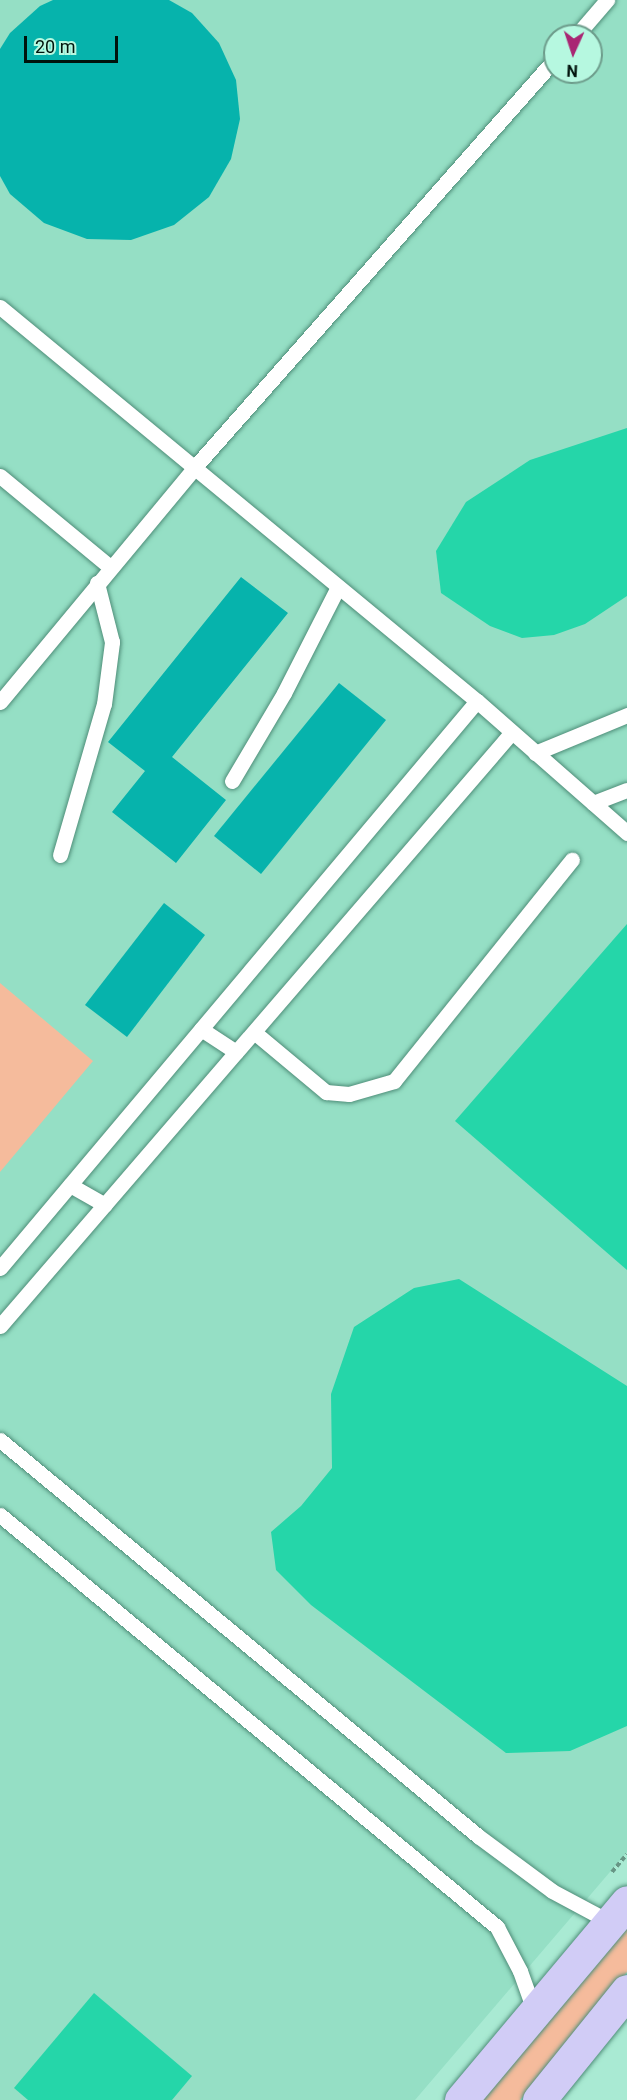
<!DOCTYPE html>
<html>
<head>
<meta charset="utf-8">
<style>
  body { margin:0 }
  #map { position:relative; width:627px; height:2100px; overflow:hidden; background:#a9ead3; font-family:Roboto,sans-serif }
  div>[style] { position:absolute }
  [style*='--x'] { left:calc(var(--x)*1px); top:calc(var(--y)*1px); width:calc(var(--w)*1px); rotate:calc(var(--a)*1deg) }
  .built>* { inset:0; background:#95dfc5 }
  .green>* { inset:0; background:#f5bb9c }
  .water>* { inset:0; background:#25d6a9 }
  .building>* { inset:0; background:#06b3ac }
  .path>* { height:4px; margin-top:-2px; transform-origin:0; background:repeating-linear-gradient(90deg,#679685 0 4.5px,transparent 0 7.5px) }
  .roads { filter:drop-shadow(0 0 2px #4f8e79) drop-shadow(0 0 2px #4f8e79) }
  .lane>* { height:15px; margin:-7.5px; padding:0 7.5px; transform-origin:7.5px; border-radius:7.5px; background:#fff }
  .primary>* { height:33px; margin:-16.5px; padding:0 16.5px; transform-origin:16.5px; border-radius:16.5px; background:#d1ccf6 }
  span { translate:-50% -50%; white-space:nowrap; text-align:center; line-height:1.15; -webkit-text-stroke:4.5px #b6f8e0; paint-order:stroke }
  .north { position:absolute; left:543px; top:24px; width:60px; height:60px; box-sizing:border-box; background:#b6f8e0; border:2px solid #6d9c8b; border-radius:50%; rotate:183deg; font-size:16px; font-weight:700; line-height:24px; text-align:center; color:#00130c }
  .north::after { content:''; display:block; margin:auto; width:21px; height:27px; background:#a92673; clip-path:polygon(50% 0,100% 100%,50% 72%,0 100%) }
  .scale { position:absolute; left:24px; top:36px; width:94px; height:27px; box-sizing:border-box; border:3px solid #00130c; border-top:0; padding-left:8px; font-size:18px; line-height:21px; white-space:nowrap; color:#00130c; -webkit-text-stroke:4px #b6f8e0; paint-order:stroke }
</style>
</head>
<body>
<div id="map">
  <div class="built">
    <div style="clip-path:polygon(evenodd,0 0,627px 0,627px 1852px,415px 2100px,0 2100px,0 0,555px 36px,591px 36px,591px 72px,555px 72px,555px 36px)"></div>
  </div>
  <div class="green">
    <div style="clip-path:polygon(0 983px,93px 1061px,0 1172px)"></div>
    <div style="clip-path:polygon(627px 1929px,627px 1972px,520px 2100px,483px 2100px)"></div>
  </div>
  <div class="water">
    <div style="clip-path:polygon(627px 428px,627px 596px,585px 624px,554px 635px,522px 638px,490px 626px,441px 593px,436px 551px,466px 502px,530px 460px)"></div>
    <div style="clip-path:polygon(627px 924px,627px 1270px,455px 1121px)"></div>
    <div style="clip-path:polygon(459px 1279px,627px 1386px,627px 1726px,570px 1751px,506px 1753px,311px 1605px,276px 1570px,271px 1532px,301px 1506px,332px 1468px,331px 1394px,354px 1327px,414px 1288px)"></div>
    <div style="clip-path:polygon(94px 1993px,192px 2076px,172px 2100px,28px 2100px,14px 2088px)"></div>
  </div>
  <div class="building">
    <div style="clip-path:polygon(53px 0,169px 0,192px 13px,219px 43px,236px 80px,240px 119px,231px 159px,209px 197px,174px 225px,131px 240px,87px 239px,44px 223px,10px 194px,0 176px,0 49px,10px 33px,40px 6px)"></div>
    <div style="clip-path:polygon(241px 577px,288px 613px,172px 757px,226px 800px,176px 863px,112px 812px,145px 771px,108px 742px)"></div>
    <div style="clip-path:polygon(339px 683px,386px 720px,261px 874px,214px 836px)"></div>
    <div style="clip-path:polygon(164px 903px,205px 935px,127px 1037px,85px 1005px)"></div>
  </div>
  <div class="path">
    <div style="--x:612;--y:1872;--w:23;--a:-50"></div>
  </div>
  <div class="roads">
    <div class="lane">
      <div style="--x:576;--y:36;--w:48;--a:-49.3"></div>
      <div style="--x:0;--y:307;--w:619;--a:39.56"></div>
      <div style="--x:477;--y:701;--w:200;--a:41.3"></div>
      <div style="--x:0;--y:476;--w:143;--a:39.6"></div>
      <div style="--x:0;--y:702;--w:304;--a:-50.3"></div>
      <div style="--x:194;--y:468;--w:546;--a:-48.57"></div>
      <div style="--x:535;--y:753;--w:100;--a:-22.4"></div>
      <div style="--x:232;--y:781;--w:102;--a:-59.4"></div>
      <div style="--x:284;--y:693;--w:119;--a:-63"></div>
      <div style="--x:593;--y:803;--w:36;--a:-21"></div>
      <div style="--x:60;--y:855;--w:157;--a:-73.8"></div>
      <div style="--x:104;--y:704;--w:63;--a:-82.6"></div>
      <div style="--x:112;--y:642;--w:61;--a:-104.3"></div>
      <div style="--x:201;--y:1029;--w:42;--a:33.3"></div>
      <div style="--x:254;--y:1032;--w:94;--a:39.8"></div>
      <div style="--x:326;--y:1092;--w:23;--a:5"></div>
      <div style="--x:349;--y:1094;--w:47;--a:-16.1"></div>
      <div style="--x:394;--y:1081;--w:284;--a:-51.2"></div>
      <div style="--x:70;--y:1185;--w:40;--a:29.7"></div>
      <div style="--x:0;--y:1268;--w:741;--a:-49.93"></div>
      <div style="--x:0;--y:1326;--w:784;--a:-49.24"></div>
      <div style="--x:0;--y:1440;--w:621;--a:39.64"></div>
      <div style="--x:478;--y:1836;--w:92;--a:36.6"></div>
      <div style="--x:552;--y:1891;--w:66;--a:28.1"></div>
      <div style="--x:0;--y:1515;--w:646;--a:39.66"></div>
      <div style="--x:497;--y:1927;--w:50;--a:62.4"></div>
      <div style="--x:520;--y:1971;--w:45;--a:70.3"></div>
    </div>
    <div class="primary">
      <div style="--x:461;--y:2100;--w:258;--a:-50"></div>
      <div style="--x:539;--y:2100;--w:140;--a:-51.1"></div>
    </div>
  </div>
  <div class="north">N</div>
  <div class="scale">20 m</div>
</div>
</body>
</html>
